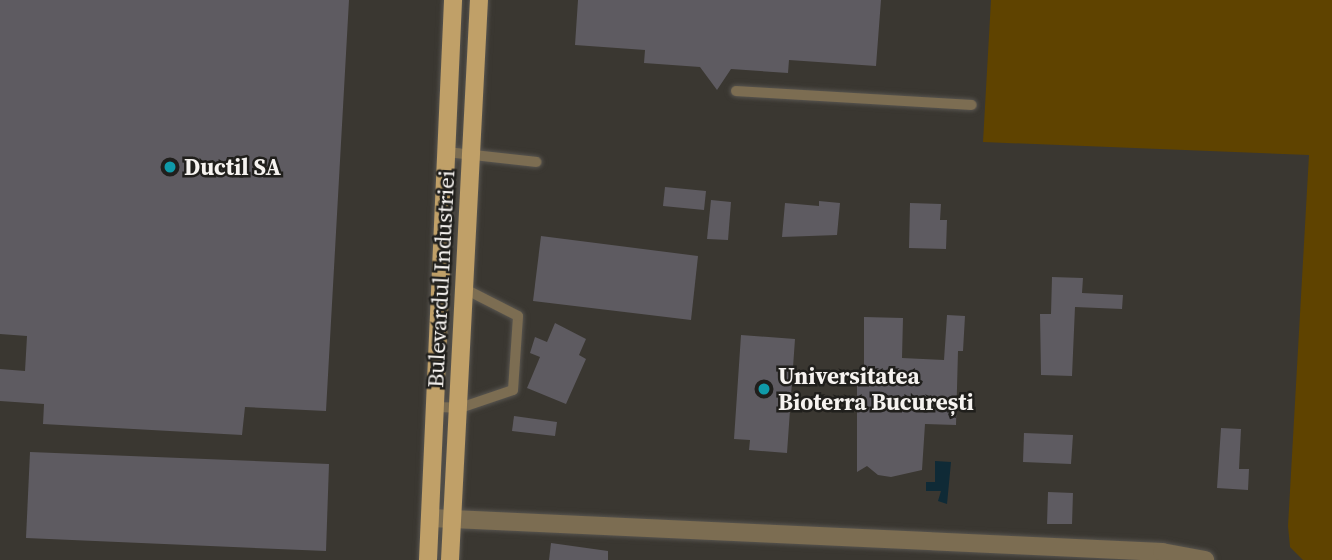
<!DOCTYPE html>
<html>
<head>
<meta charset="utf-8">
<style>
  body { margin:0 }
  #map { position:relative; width:1332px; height:560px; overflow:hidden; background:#3a3731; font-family:"Source Serif 4",serif }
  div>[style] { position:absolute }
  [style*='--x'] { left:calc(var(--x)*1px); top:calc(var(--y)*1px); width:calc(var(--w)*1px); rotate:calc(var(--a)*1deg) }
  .green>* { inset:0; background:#5f4300 }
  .water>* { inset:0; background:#0f2a36 }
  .building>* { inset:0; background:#5e5b61 }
  .roads { filter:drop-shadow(0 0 2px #585550) drop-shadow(0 0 2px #585550) }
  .service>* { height:10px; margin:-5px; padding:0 5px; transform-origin:5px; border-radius:5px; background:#7c6d52 }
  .minor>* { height:18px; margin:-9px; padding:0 9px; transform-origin:9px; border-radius:9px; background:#7c6d52 }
  .primary>* { height:18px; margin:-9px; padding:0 9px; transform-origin:9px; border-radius:9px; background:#c0a068 }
  .dots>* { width:19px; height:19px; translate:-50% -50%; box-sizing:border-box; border:4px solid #201f1c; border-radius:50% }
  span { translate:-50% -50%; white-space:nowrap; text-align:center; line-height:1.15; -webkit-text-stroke:5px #201f1c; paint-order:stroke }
  .poi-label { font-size:23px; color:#f6f3f0; font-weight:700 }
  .left { translate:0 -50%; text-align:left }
  .street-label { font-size:23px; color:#f6f3f0 }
</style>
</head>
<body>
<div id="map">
  <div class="green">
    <div style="clip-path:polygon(991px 0,1332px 0,1332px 560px,1303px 560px,1290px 547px,1288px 526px,1309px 155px,983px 142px)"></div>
  </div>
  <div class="water">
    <div style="clip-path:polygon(935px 461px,951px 462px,947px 504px,938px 501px,941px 491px,926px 491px,926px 482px,935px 482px)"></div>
  </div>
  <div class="building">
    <div style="clip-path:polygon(0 0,349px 0,326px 411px,245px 407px,242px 435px,43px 424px,44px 404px,0 401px,0 369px,25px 371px,27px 336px,0 334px)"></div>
    <div style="clip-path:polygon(578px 0,881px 0,876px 66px,789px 60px,788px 73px,731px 69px,717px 90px,700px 67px,644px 63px,645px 50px,575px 45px)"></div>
    <div style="clip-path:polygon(665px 187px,706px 191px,704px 210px,663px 206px)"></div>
    <div style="clip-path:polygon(711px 200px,731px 202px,728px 240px,707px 239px)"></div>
    <div style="clip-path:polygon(819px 201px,840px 203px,837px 235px,782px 237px,785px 203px,819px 206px)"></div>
    <div style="clip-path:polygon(910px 203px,941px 204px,940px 220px,947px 220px,946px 249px,909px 248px)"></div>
    <div style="clip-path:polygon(541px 236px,698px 256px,691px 320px,533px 301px)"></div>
    <div style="clip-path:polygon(1052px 277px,1083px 278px,1082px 293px,1123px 295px,1122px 309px,1075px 307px,1072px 376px,1041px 375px,1040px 314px,1051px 314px)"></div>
    <div style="clip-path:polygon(947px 315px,965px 316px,963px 351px,958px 351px,956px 425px,925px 424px,922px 470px,891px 477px,878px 475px,867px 466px,857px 472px,857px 370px,864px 370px,864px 317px,903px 318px,902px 358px,944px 360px)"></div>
    <div style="clip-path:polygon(555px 323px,586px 339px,579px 355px,586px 359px,566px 404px,527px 388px,540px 357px,530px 353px,535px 337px,547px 342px)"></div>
    <div style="clip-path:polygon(741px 335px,795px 339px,787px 453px,749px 450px,750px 440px,734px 439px)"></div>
    <div style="clip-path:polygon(514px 416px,557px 422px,555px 436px,512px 431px)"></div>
    <div style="clip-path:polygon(1221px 428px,1241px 429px,1239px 469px,1249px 469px,1248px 490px,1217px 488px)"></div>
    <div style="clip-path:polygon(1024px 433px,1073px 435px,1071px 464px,1023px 462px)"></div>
    <div style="clip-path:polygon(30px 452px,329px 464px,326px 551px,26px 538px)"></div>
    <div style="clip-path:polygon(1048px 492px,1073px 493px,1072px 524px,1047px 524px)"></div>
    <div style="clip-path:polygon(551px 543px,608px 551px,608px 560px,549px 560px)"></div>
  </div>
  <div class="roads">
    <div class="service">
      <div style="--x:736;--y:91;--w:236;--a:3.4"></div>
      <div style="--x:447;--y:152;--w:90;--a:6.4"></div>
      <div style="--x:436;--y:407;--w:24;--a:2"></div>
      <div style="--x:460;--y:408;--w:56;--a:-18.8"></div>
      <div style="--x:513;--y:390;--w:74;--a:-86.1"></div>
      <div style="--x:518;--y:316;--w:59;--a:-153"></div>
    </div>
    <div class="minor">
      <div style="--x:431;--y:518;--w:732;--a:2.66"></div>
      <div style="--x:1162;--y:552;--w:44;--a:10.5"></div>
    </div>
    <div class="primary">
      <div style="--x:428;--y:560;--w:561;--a:-87.44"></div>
      <div style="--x:450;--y:560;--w:561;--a:-87.04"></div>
    </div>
  </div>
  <div class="dots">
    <div style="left:170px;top:167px;background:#0f9aa8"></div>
    <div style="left:764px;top:389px;background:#0f9aa8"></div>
  </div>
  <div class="poi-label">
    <span class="left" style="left:184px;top:167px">Ductil SA</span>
    <span class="left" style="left:778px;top:389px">Universitatea<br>Bioterra București</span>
  </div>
  <div class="street-label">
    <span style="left:441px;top:279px;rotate:-87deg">Bulevardul Industriei</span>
  </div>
</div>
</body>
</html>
